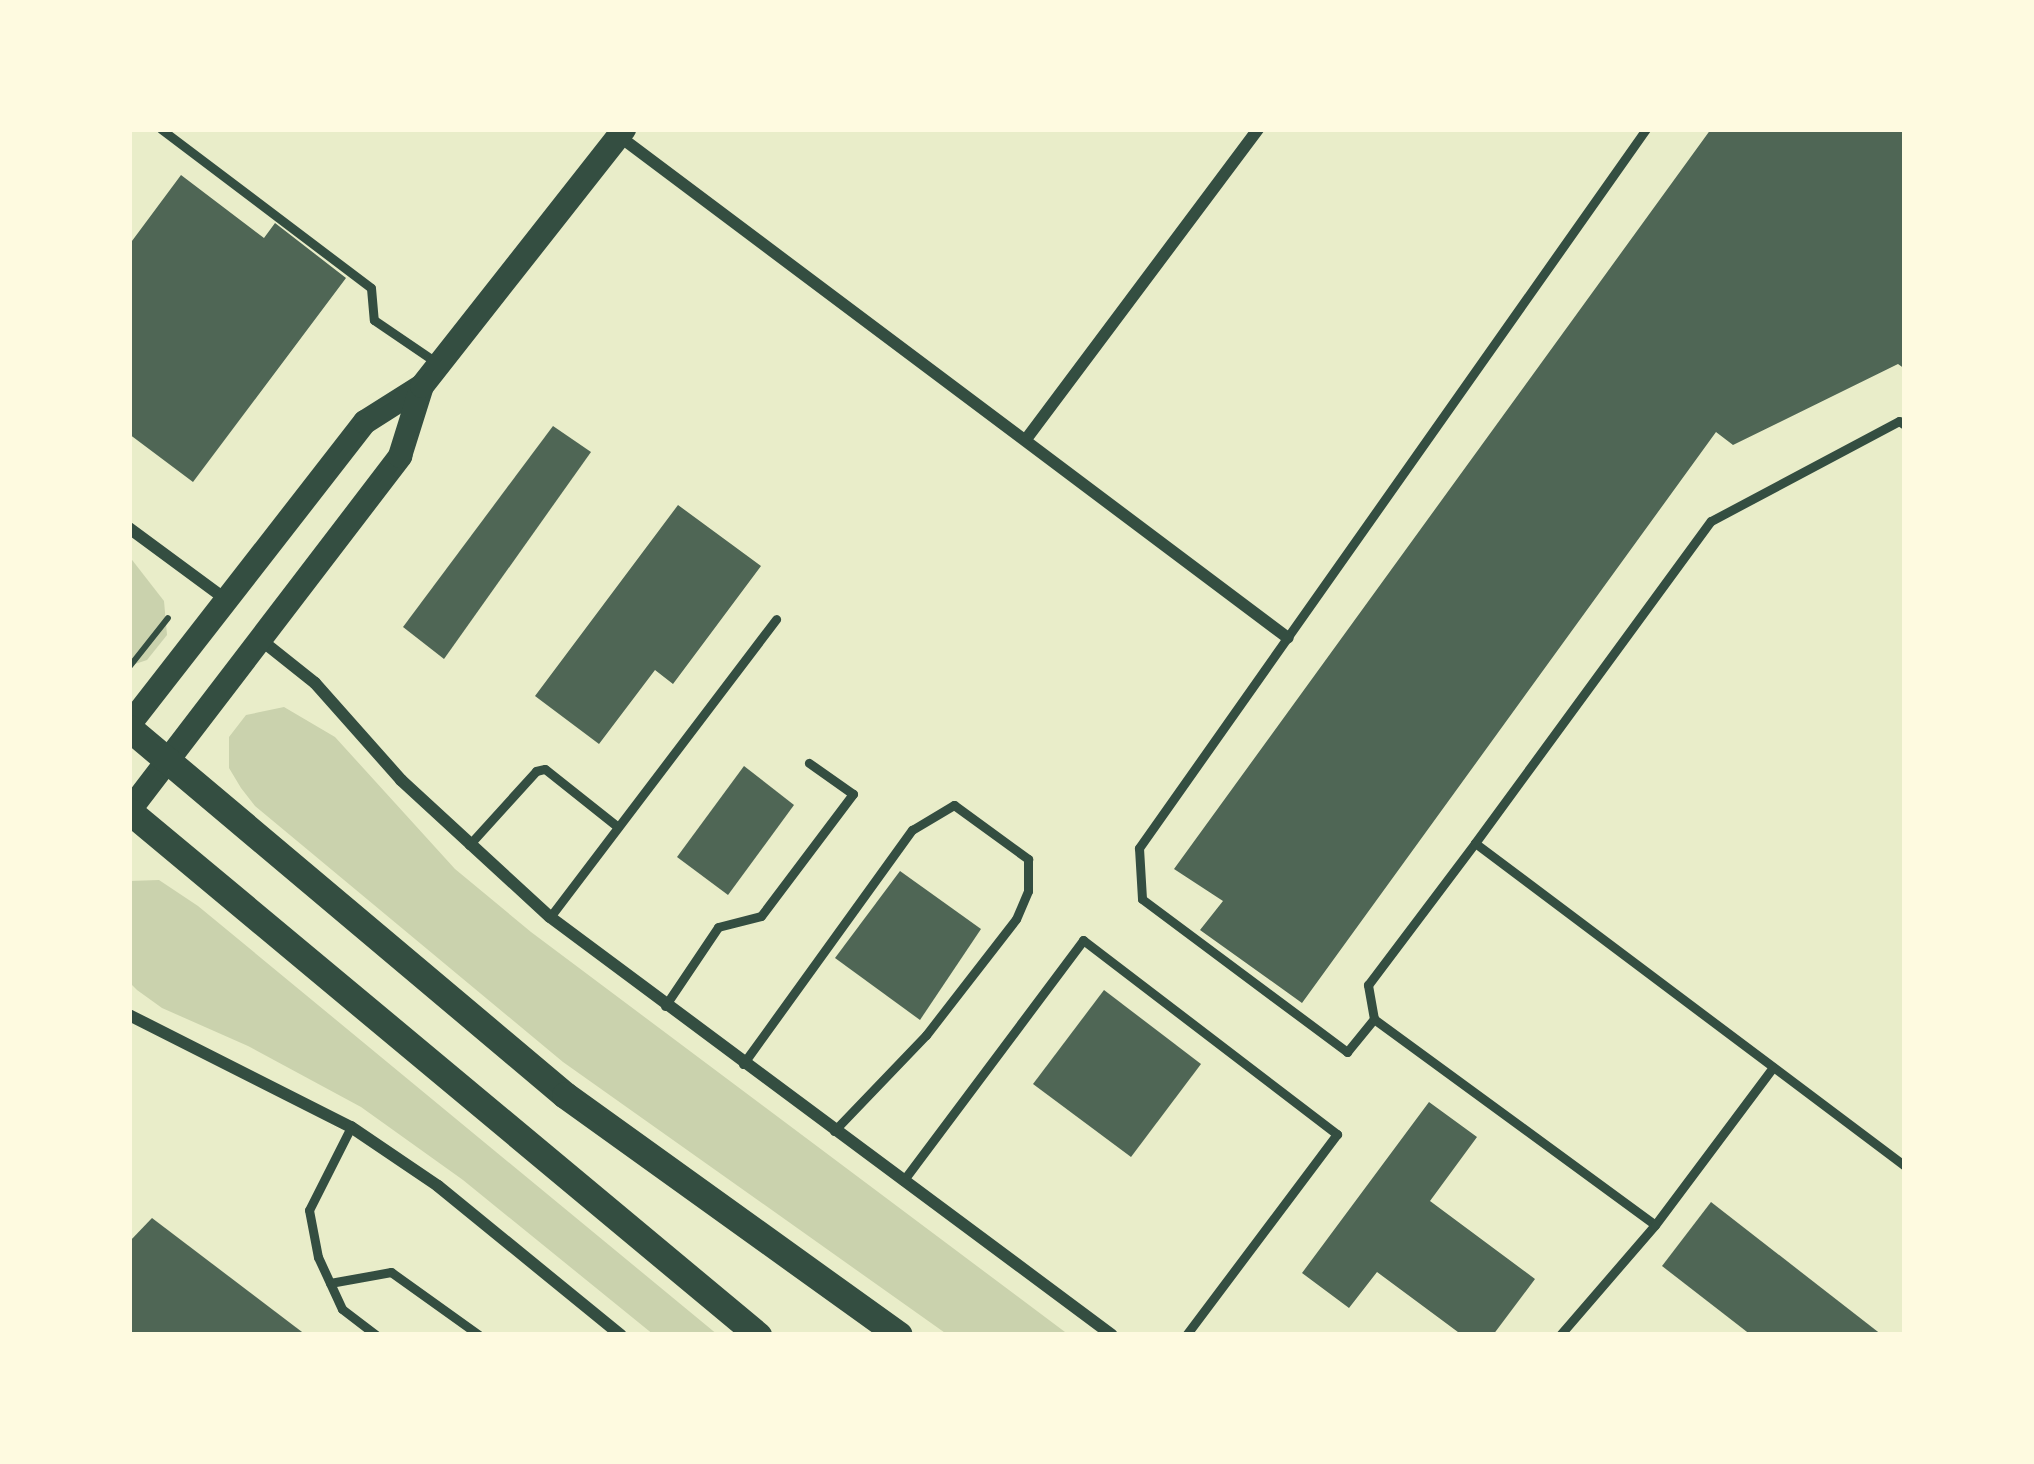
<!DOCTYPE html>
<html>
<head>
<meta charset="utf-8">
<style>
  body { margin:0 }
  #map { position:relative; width:2034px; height:1464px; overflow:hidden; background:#e9edc9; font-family:"Source Serif 4",serif }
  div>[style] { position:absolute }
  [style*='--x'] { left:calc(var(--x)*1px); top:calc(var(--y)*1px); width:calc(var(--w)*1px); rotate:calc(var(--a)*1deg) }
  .green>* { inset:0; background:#cad2ad }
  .building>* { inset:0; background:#4f6655 }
  .path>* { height:6px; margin:-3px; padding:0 3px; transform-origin:3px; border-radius:3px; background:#344e41 }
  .service>* { height:9px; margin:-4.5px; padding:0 4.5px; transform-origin:4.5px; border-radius:4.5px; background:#344e41 }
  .minor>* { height:12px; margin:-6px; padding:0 6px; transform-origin:6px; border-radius:6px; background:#344e41 }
  .secondary>* { height:24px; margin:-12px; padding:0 12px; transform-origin:12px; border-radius:12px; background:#344e41 }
  .primary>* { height:27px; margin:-13.5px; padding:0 13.5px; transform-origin:13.5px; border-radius:13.5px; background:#344e41 }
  span { translate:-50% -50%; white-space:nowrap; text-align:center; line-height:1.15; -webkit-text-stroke:10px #fefae0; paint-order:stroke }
  .frame { position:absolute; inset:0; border:132px solid #fefae0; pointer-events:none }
</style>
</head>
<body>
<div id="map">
  <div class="green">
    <div style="clip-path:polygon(129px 556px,164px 601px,167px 635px,147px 660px,129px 666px)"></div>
    <div style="clip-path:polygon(284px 707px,335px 737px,455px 869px,531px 932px,1069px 1335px,948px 1335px,563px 1062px,255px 806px,241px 788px,229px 768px,229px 737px,246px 715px)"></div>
    <div style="clip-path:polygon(159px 880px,198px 906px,718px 1335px,654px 1335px,463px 1180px,361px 1107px,248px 1046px,162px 1008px,137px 990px,129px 982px,129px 881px)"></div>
  </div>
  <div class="building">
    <div style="clip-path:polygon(1711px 129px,1905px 129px,1905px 369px,1898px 364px,1733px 445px,1716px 432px,1302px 1003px,1200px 930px,1223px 901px,1174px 869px)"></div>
    <div style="clip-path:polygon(181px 175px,264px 238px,275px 223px,346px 278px,193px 482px,129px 434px,129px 245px)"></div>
    <div style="clip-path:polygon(553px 426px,591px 452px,444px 659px,403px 627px)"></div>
    <div style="clip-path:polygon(678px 505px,761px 566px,673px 684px,655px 670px,599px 744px,535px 696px)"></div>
    <div style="clip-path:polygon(744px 766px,794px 805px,728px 895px,677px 857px)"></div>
    <div style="clip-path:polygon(900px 871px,981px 929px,920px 1020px,835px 958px)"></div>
    <div style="clip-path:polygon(1104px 990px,1201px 1064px,1131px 1157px,1033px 1084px)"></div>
    <div style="clip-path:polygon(1429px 1102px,1477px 1137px,1430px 1201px,1535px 1279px,1493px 1335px,1462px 1335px,1377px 1272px,1349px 1308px,1302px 1273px)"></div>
    <div style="clip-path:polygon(1711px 1202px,1882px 1335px,1751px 1335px,1662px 1266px)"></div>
    <div style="clip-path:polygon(152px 1218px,306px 1335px,129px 1335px,129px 1242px)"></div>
  </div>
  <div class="path">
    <div style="--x:130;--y:666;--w:61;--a:-51.6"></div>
  </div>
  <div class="service">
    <div style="--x:161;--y:129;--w:263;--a:37.1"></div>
    <div style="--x:371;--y:288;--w:32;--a:85"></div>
    <div style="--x:374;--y:320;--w:76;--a:34.3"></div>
    <div style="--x:1646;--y:129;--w:880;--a:125.19"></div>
    <div style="--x:1139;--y:848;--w:51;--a:86.6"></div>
    <div style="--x:1142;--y:899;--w:256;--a:36.7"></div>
    <div style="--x:1347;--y:1052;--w:43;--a:-50.7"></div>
    <div style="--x:1374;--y:1019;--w:35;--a:-100"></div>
    <div style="--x:1368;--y:985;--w:178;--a:-53"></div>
    <div style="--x:1475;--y:843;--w:538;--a:36.91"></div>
    <div style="--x:1475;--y:843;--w:399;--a:-53.8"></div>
    <div style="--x:1711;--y:521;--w:213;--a:-28"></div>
    <div style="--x:1899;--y:421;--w:7;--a:34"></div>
    <div style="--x:469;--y:845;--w:100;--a:-47.8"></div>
    <div style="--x:536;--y:771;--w:9;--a:-13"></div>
    <div style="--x:545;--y:769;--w:93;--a:38.5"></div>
    <div style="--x:550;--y:917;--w:374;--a:-52.8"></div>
    <div style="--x:665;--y:1006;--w:95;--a:-56.1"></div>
    <div style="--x:718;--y:927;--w:44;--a:-14.3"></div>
    <div style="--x:761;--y:916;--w:153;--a:-53"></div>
    <div style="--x:853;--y:794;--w:54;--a:-144.8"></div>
    <div style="--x:1374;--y:1019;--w:348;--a:36.2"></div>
    <div style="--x:743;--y:1064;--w:289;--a:-54.2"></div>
    <div style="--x:912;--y:830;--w:49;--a:-30.8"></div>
    <div style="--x:954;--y:805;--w:92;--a:36.1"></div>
    <div style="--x:1028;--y:859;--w:32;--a:90"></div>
    <div style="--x:1028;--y:891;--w:30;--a:113"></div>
    <div style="--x:1016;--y:919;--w:147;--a:127.8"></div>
    <div style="--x:926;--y:1035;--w:133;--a:133.8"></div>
    <div style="--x:351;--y:1127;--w:93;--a:116.8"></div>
    <div style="--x:309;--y:1210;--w:48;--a:79.2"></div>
    <div style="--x:318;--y:1257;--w:57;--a:65.2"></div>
    <div style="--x:342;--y:1309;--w:43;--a:37.4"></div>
    <div style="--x:903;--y:1181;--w:301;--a:-53.2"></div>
    <div style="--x:1083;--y:940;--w:320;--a:37.4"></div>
    <div style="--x:1337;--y:1134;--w:251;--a:126.9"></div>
    <div style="--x:330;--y:1283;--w:62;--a:-10.2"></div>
    <div style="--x:391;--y:1272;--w:108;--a:35.6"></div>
    <div style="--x:1560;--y:1335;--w:145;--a:-49.2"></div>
    <div style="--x:1655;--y:1225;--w:197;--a:-53.2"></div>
  </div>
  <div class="minor">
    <div style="--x:615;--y:133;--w:841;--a:36.88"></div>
    <div style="--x:1027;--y:438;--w:386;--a:-53.2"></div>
    <div style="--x:129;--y:528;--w:123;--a:36.4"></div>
    <div style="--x:261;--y:640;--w:69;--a:38.5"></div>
    <div style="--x:315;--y:683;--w:130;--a:48.4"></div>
    <div style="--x:401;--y:780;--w:202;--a:42.6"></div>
    <div style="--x:550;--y:917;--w:700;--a:36.64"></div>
    <div style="--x:129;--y:1015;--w:249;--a:26.8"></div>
    <div style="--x:351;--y:1127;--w:105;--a:34.1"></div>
    <div style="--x:438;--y:1186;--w:236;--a:39.2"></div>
  </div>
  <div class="secondary">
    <div style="--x:129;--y:725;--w:384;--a:-52.1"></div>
    <div style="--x:365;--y:422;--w:67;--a:-32.3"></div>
    <div style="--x:129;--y:811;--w:447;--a:-52.6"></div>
    <div style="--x:400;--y:456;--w:73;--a:-72.6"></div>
    <div style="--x:422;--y:386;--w:327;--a:-51.8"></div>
  </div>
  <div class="primary">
    <div style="--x:129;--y:728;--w:570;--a:40.09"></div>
    <div style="--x:565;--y:1095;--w:411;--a:35.7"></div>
    <div style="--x:129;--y:811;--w:819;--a:39.8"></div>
  </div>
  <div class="frame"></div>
</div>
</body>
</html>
